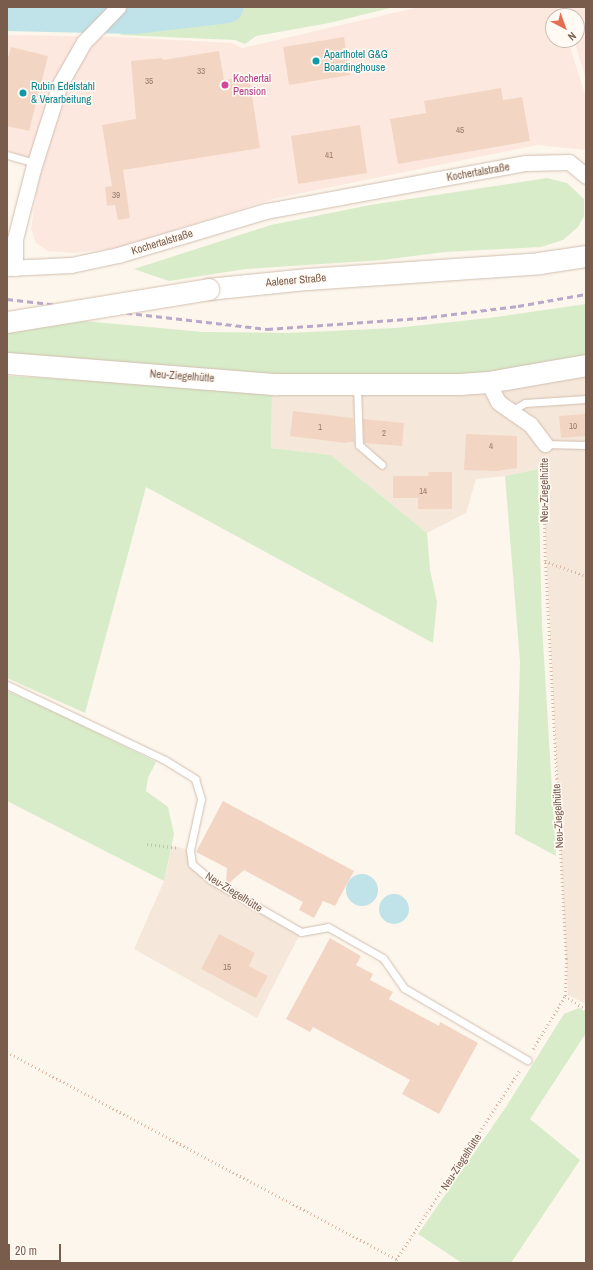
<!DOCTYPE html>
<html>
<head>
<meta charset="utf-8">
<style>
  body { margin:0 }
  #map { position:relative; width:593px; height:1270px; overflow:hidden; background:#fdf6ec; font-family:"Archivo Narrow",sans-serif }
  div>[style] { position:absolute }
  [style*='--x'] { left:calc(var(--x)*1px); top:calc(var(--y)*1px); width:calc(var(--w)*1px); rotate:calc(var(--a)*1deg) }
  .residential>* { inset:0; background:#f5e8da }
  .commercial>* { inset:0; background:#fde8e0 }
  .green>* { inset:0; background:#d8ecc9 }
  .water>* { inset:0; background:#bfe3e8 }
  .round { border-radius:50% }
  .river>* { height:32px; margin:-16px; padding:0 16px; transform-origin:16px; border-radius:16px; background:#bfe3e8 }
  .building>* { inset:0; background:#f3d5c3 }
  .path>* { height:2.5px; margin-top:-1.25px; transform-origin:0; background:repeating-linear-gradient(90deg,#d9b8a5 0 1px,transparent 0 4px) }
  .roads { filter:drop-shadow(0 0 1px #d1beb0) drop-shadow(0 0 1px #d1beb0) }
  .lane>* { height:7px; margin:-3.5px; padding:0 3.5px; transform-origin:3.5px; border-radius:3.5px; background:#fff }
  .street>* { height:15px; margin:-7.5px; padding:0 7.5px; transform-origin:7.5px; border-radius:7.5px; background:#fff }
  .secondary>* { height:21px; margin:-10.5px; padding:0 10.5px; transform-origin:10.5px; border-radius:10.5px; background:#fff }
  .rail>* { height:3px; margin-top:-1.5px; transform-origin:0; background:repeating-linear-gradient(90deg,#b9a8c9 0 6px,transparent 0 10px) }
  .bridges { filter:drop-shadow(0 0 1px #d6c0b0) drop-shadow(0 0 1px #d6c0b0) }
  .secondary-bridge>* { height:21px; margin:-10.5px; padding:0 10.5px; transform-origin:10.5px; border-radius:10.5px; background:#fff }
  .dots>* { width:11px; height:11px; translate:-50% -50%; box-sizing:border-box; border:2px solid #fffaf3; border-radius:50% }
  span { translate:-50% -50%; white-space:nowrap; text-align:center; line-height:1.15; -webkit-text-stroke:3px #fffaf3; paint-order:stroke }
  .number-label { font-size:9px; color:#987a6a }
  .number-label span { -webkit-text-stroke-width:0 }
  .culture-label { font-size:11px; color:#0d838f }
  .left { translate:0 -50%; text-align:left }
  .hotel-label { font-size:11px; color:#b23c85 }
  .street-label { font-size:11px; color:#7a5c4d }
  .frame { position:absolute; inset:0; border:8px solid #7a5c4d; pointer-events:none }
  .north { position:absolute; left:545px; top:8px; width:40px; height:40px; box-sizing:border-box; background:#fffaf3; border:1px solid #cabbb1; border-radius:50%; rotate:139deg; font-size:11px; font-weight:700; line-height:16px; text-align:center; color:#7a5c4d }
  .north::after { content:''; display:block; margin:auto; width:14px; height:18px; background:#e76f51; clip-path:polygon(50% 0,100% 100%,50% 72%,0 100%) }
  .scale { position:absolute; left:8px; top:1244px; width:53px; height:18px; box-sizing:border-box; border:2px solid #7a5c4d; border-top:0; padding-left:5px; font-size:12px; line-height:14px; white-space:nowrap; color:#7a5c4d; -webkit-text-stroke:3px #fffaf3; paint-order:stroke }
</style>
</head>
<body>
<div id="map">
  <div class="residential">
    <div style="clip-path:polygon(586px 370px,586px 1004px,568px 995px,542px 468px,505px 476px,476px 479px,466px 513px,427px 533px,331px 455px,271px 448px,272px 390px)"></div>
    <div style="clip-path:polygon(172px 846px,190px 850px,192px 864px,211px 880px,301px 932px,257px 1018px,134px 949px,164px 881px)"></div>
  </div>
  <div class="commercial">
    <div style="clip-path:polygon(419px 7px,557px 7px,560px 16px,553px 16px,553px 40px,568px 40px,586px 98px,586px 150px,537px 145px,273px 199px,118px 248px,73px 253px,48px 251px,36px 243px,31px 229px,41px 162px,7px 151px,7px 35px,119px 37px,232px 43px,242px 48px)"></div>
    <div style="clip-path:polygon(564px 7px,586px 7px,586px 79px,574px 40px,577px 40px,577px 16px,567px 16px)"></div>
  </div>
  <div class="green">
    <div style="clip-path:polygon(7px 7px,93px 7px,73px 27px,7px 26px)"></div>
    <div style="clip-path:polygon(158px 7px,394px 7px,329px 23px,256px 36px,245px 44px,235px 40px,120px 35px,129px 24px)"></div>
    <div style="clip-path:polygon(547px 178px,567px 183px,584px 199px,584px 216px,578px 227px,563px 240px,541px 247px,445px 252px,382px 260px,246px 269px,169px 281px,134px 269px,271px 225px,370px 205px)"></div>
    <div style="clip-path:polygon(586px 304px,586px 357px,485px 375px,276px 376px,7px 357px,7px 331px,73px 320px,203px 332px,288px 333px,395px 328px,489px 318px)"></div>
    <div style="clip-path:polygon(7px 376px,272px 390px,271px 448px,331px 455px,427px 533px,430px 570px,437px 602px,433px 643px,146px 487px,85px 713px,7px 678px)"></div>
    <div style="clip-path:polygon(538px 469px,542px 625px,556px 856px,515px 834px,520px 662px,505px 476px)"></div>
    <div style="clip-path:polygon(7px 691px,55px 712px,156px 762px,148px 778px,146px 791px,168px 807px,174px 834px,164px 881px,7px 801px)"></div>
    <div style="clip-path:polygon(579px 1008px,586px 1012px,586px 1033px,530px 1119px,580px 1160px,511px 1263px,462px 1263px,418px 1234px,506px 1107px,564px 1014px)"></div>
  </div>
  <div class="water">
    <div class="round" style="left:346px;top:874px;width:32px;height:32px"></div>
    <div class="round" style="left:379px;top:894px;width:30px;height:30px"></div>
  </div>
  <div class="river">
    <div style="--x:7;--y:15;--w:127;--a:1.4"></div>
    <div style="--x:134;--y:18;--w:94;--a:-6.7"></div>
  </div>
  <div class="building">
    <div style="clip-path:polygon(344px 37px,350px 75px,289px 85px,283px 47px)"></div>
    <div style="clip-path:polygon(11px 47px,48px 56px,29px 131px,7px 126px,7px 61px)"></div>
    <div style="clip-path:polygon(219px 51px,224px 80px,249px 76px,260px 148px,123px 170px,130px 218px,118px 220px,115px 205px,107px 206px,105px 187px,112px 186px,102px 125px,136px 119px,131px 61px,162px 58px,163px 60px)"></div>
    <div style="clip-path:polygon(501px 88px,503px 100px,522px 97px,530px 141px,398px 164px,390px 119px,426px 113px,424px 101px)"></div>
    <div style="clip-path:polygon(360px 125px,367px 173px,298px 184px,291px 136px)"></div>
    <div style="clip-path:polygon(293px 411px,353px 418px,354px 442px,347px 442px,346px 443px,290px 436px)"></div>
    <div style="clip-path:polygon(586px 414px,586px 436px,561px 438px,559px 416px)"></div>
    <div style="clip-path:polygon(363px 419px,404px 423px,402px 446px,364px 443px)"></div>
    <div style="clip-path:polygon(466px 434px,517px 436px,517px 468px,497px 471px,464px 470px)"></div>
    <div style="clip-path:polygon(429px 472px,452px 472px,452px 509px,418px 509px,418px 498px,393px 498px,393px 476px,428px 476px)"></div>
    <div style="clip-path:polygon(223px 801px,354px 871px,335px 906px,323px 901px,314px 918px,299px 910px,303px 902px,244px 870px,228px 884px,226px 883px,227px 868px,196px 852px)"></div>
    <div style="clip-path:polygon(219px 934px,255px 953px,249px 966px,268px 976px,256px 998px,201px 969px)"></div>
    <div style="clip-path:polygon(330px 938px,361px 956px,356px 965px,373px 974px,370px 980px,393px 992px,389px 999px,439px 1026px,440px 1022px,478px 1043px,439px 1114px,402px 1094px,410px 1080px,313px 1027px,310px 1032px,286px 1019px)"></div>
  </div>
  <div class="path">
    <div style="--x:545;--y:561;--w:44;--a:20.1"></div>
    <div style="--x:147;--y:844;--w:31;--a:7"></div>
    <div style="--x:565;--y:996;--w:25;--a:32"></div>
    <div style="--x:533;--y:1049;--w:62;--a:-58.9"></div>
    <div style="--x:565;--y:996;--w:37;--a:-88"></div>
    <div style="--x:566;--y:959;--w:399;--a:-93"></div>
    <div style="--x:545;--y:561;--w:101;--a:-91.1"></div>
    <div style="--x:7;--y:1052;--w:442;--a:28"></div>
    <div style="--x:394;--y:1263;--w:230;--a:-56.9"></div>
  </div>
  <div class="roads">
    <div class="lane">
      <div style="--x:7;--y:155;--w:29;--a:16"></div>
      <div style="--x:357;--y:386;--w:59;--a:88.1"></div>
      <div style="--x:359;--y:445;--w:30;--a:41"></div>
      <div style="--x:511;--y:411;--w:16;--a:-30"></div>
      <div style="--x:525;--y:403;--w:61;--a:-3.8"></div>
      <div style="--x:545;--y:444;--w:41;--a:1.4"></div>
      <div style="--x:7;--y:685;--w:175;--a:25.4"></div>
      <div style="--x:165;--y:760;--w:36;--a:32"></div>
      <div style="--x:195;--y:779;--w:21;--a:73"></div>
      <div style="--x:201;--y:799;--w:52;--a:102.2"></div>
      <div style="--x:190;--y:850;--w:14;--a:82"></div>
      <div style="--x:192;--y:864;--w:25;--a:40"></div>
      <div style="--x:211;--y:880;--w:104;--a:30"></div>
      <div style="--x:301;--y:932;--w:27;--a:-10"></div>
      <div style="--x:328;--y:927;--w:63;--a:29.4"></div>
      <div style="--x:383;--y:958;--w:37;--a:55"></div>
      <div style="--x:404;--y:988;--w:143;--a:30.3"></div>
    </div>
    <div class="street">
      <div style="--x:7;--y:268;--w:64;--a:-2.7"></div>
      <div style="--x:71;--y:265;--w:48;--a:-12"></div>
      <div style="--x:118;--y:255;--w:154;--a:-16.6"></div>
      <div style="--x:266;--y:211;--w:264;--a:-10.5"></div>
      <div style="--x:526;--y:163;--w:43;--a:-1.3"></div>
      <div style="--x:569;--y:162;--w:22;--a:39"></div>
      <div style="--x:15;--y:268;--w:29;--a:-90"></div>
      <div style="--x:15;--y:239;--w:72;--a:-75.6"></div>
      <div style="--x:33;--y:169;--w:89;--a:-72.4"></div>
      <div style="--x:60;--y:84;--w:48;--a:-60.3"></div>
      <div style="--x:84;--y:42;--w:49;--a:-45.8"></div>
      <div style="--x:488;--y:382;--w:22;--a:63"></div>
      <div style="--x:498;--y:402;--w:39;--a:35"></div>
      <div style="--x:530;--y:424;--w:25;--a:53"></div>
    </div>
    <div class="secondary">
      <div style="--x:208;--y:289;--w:100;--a:-5.8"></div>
      <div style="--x:307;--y:279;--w:233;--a:-3.9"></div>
      <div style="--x:539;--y:263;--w:48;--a:-8.5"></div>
      <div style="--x:7;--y:363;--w:270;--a:4.5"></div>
      <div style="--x:276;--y:384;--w:184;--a:0"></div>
      <div style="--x:460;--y:384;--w:28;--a:-4"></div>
      <div style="--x:488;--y:382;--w:99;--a:-9.8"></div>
    </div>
  </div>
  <div class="rail">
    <div style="--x:7;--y:299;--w:262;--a:6.6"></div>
    <div style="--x:267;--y:329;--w:154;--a:-4.1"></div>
    <div style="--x:421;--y:318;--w:98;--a:-7.1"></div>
    <div style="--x:518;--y:306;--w:69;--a:-10"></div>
  </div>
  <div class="bridges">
    <div class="secondary-bridge">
      <div style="--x:7;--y:322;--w:204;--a:-9.3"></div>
    </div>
  </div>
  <div class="dots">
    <div style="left:316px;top:61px;background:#0f9aa8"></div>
    <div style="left:225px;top:85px;background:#d1479c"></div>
    <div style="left:23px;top:93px;background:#0f9aa8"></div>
  </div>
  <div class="number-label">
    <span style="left:201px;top:71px">33</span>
    <span style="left:149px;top:81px">35</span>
    <span style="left:460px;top:130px">45</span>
    <span style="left:329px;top:155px">41</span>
    <span style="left:116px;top:195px">39</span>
    <span style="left:573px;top:426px">10</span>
    <span style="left:320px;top:427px">1</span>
    <span style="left:384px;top:433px">2</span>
    <span style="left:491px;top:446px">4</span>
    <span style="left:423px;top:491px">14</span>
    <span style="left:227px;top:967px">15</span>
  </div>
  <div class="culture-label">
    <span class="left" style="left:324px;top:61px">Aparthotel G&amp;G<br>Boardinghouse</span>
    <span class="left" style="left:31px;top:93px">Rubin Edelstahl<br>&amp; Verarbeitung</span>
  </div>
  <div class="hotel-label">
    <span class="left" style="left:233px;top:85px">Kochertal<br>Pension</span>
  </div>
  <div class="street-label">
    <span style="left:478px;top:172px;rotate:-10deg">Kochertalstraße</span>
    <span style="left:162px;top:242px;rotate:-17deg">Kochertalstraße</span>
    <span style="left:296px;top:280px;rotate:-5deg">Aalener Straße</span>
    <span style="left:182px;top:376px;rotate:4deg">Neu-Ziegelhütte</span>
    <span style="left:544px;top:490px;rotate:-90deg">Neu-Ziegelhütte</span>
    <span style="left:558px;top:816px;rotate:-93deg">Neu-Ziegelhütte</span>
    <span style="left:234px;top:892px;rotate:32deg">Neu-Ziegelhütte</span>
    <span style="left:461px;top:1162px;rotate:-57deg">Neu-Ziegelhütte</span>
  </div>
  <div class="frame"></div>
  <div class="north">N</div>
  <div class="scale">20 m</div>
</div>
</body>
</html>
